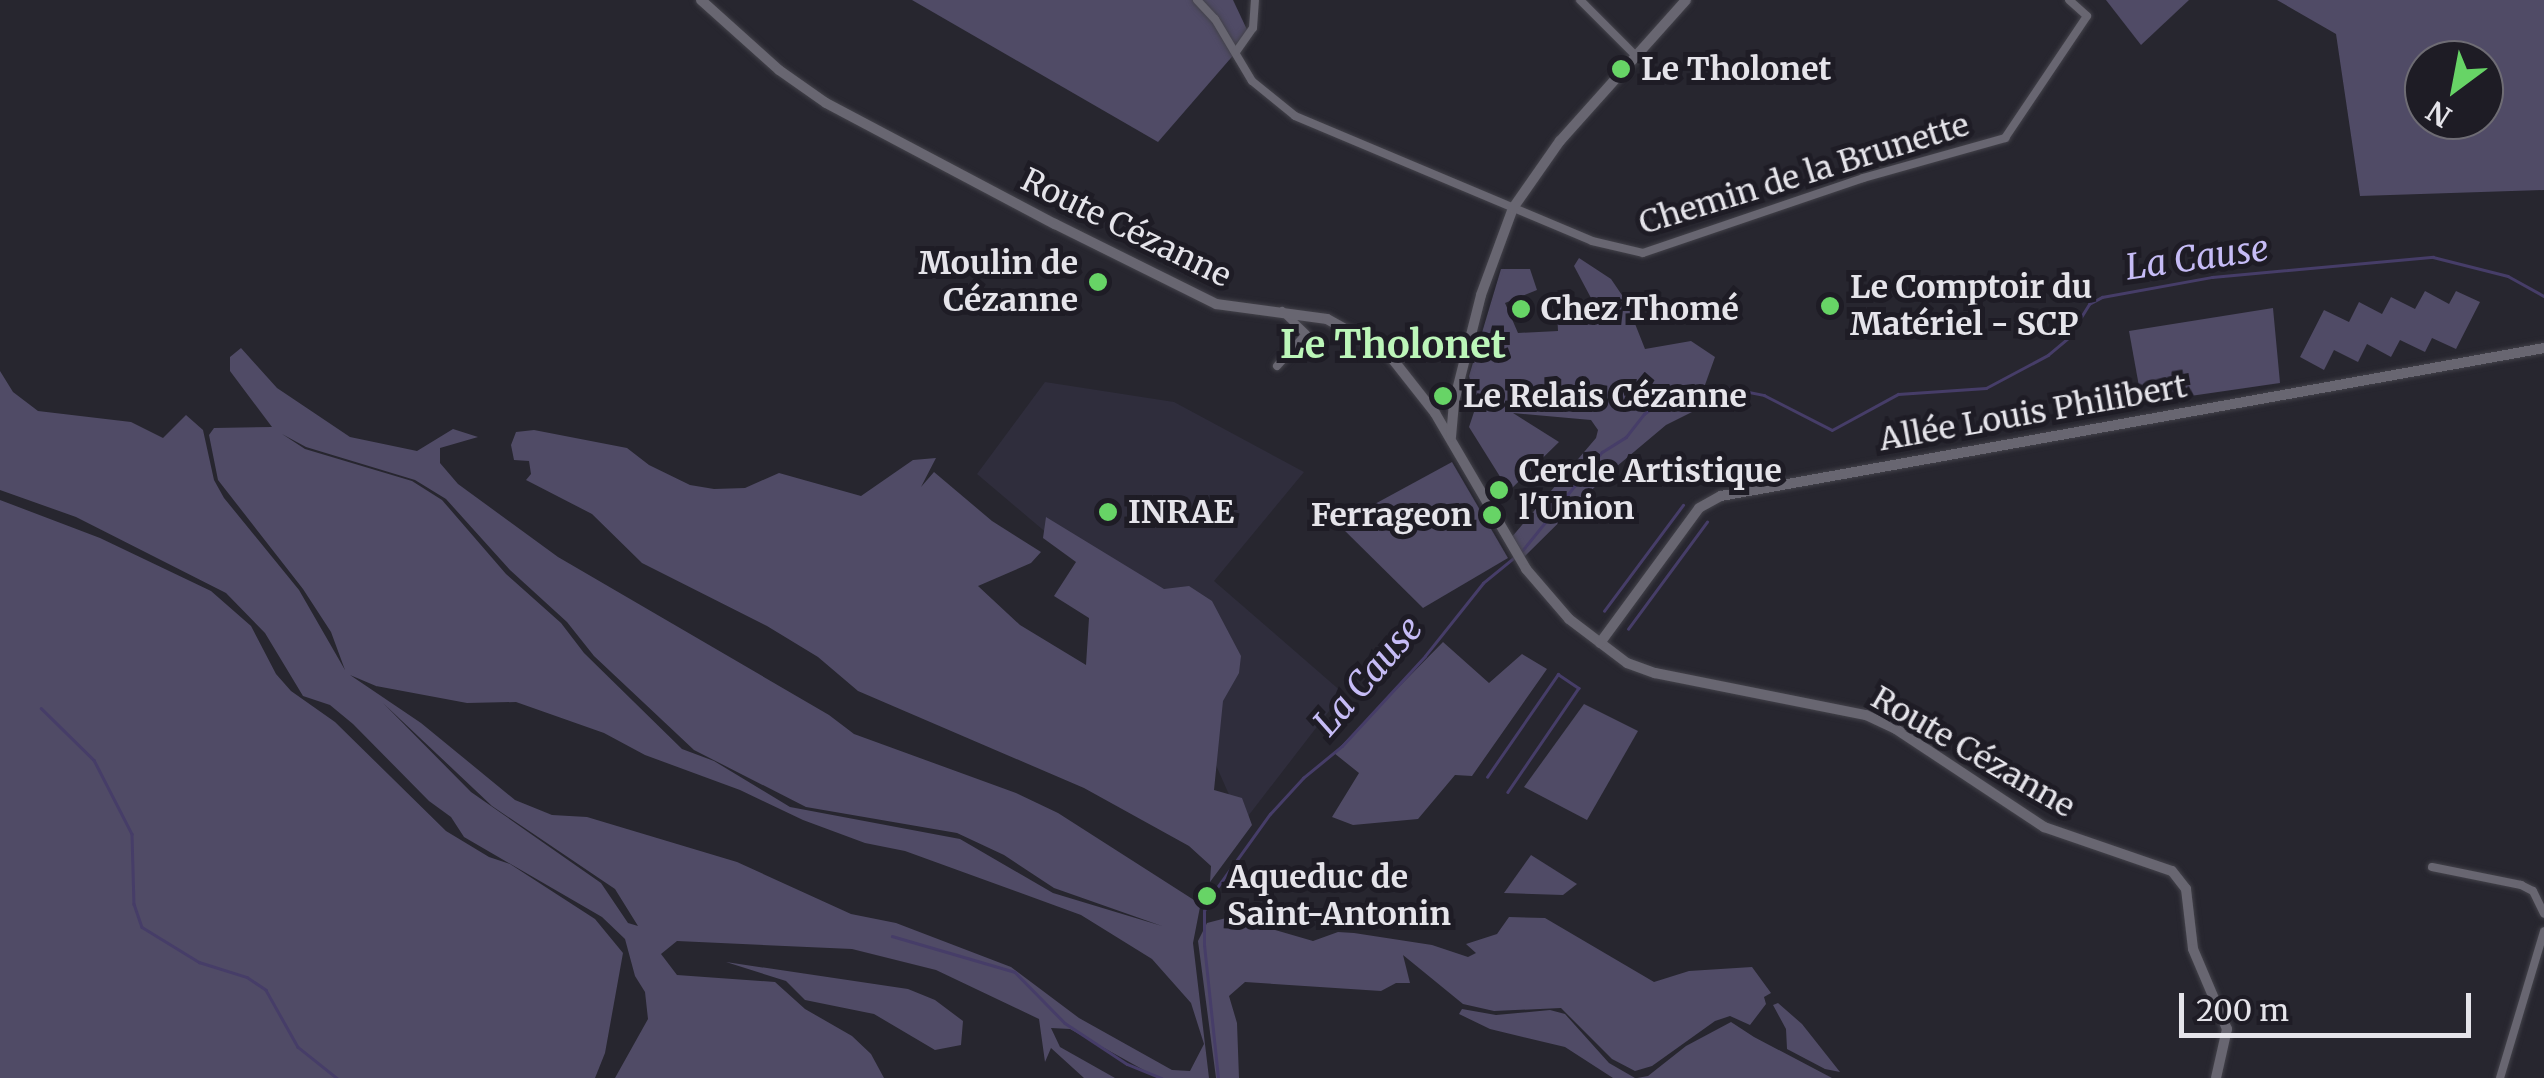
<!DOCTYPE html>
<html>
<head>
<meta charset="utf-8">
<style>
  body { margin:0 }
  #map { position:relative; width:2544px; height:1078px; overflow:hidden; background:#27262f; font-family:Merriweather,serif }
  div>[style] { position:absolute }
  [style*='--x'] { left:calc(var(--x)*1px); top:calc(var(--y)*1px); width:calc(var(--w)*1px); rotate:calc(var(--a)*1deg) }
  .built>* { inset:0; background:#2f2d3c }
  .green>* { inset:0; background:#504b66 }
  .stream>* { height:2.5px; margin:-1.25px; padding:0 1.25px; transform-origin:1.25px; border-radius:1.25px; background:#463d68 }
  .roads { filter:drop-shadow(0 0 2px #43424a) drop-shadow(0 0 2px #43424a) }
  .minor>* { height:8px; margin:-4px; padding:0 4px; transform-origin:4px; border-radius:4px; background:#686671 }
  .tertiary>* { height:10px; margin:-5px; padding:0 5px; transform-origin:5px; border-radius:5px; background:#686671 }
  .dots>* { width:28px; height:28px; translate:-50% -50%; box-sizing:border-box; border:5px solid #1e1c25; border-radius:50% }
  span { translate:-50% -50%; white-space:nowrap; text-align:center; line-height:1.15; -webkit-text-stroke:10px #1e1c25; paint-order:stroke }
  .poi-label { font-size:32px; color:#e5e4ea; font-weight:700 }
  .left { translate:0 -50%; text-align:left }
  .right { translate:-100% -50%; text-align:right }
  .street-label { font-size:32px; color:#e5e4ea }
  .water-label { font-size:35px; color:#c6bcf6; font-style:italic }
  .quarter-label { font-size:38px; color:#bcf6b9; font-weight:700 }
  .north { position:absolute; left:2404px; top:40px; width:100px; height:100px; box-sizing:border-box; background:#1e1c25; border:2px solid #6e6c74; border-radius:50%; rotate:212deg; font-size:28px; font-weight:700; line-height:40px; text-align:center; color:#e5e4ea }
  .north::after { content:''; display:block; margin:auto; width:35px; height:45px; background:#67d466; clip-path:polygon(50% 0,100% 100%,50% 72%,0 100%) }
  .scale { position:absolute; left:2179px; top:993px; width:292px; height:45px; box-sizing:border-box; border:5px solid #e5e4ea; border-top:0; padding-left:12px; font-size:30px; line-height:35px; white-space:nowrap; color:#e5e4ea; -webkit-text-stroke:8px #1e1c25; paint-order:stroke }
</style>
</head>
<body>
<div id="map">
  <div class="built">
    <div style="clip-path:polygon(1045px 382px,1174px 402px,1304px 472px,1214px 581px,1343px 693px,1242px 824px,1153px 623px,977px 474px)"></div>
  </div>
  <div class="green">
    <div style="clip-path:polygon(912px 0,1233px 0,1250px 36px,1158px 142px)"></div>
    <div style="clip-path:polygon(2106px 0,2189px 0,2141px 45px)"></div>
    <div style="clip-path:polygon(evenodd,2277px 0,2544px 0,2544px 190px,2360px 196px,2336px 34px,2277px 0,2484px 60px,2484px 120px,2424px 120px,2424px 60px,2484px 60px)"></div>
    <div style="clip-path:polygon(1579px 258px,1611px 279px,1626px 301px,1645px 349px,1691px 341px,1715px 357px,1696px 410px,1666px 425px,1610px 472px,1524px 557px,1511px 538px,1596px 438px,1598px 430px,1591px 420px,1513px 413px,1559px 442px,1509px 491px,1469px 427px,1476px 406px,1469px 376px,1501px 269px,1530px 269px,1537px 290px,1505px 303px,1518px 333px,1558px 331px,1557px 311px,1591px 298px,1574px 266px)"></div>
    <div style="clip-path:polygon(2425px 291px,2449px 304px,2456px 291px,2480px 302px,2456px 349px,2432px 338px,2425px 352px,2400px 340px,2391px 357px,2367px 344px,2358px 362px,2334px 350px,2324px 370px,2300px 357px,2324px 310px,2349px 322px,2359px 302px,2382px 314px,2391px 297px,2415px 309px)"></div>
    <div style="clip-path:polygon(2273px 308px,2280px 383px,2142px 403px,2129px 331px)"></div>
    <div style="clip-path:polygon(evenodd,241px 348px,277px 388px,350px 437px,417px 451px,453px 429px,478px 437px,440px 448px,440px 463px,458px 484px,558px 557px,829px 715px,854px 734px,1016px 793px,1058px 813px,1194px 900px,1200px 907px,1193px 943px,1209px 1078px,1158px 1078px,1070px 1029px,1051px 1028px,1060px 1047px,1115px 1078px,1084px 1078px,1051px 1048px,1045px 1062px,1039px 1019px,936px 970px,852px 949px,677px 941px,661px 954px,677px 975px,775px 982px,805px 1009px,852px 1036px,871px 1054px,884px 1078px,615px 1078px,648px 1019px,645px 992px,635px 976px,625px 939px,602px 917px,464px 837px,451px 817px,429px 801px,353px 724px,330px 705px,303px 696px,265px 633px,226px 593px,76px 517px,0 490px,0 371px,13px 392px,38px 411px,131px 422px,163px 438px,186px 415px,203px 430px,214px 480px,224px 498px,299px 590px,345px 670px,331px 632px,303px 589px,218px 480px,209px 435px,214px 428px,272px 427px,230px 371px,230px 357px,241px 348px,282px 434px,306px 447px,415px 480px,446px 499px,510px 570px,567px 622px,594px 656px,694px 750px,806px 807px,957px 833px,1004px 855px,1054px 888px,1162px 926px,1053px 893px,960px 839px,790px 807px,714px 761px,682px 749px,584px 653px,561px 623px,506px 574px,442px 500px,412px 481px,305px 449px,282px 434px,241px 348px,350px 675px,376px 686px,467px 703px,516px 702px,604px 733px,645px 755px,740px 790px,803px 820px,865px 843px,905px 851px,1081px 915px,1152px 959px,1191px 1003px,1204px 1044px,1190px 1071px,1172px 1070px,1079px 1018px,1011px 967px,896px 923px,851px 914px,737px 862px,587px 817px,552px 815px,515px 800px,421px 723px,350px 675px,241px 348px,383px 703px,492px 806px,615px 889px,638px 926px,628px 923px,601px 883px,471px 792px,383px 703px)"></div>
    <div style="clip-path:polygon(534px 430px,627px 448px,649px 465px,690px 485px,714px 489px,745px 488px,779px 473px,861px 496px,913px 460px,936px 458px,921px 487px,934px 472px,992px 521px,1041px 552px,1031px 563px,978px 586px,1020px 625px,1086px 665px,1089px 618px,1054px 596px,1076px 562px,1043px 538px,1046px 517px,1164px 589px,1189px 586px,1212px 601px,1241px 656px,1239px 673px,1223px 701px,1214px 790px,1242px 798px,1252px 825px,1210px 882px,1211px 866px,1189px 846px,1084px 788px,858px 691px,818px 657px,767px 626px,642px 563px,592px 514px,526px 480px,531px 474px,529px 461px,514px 460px,511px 445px,516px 432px)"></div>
    <div style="clip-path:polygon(1452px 462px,1508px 558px,1423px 608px,1338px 524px)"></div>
    <div style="clip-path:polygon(0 500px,100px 538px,211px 591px,251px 626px,276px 674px,291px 691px,335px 722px,446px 831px,489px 857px,510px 864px,595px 919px,623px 953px,605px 1053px,595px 1078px,0 1078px)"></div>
    <div style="clip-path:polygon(1443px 642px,1489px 683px,1522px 654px,1547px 669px,1472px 776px,1455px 775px,1418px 819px,1353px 825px,1332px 817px,1359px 773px,1334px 753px)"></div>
    <div style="clip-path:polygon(1584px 704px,1638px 731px,1587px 820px,1524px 787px)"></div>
    <div style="clip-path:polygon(1531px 855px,1577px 884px,1563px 895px,1504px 893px)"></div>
    <div style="clip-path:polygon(1230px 917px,1313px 941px,1338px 932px,1354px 933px,1432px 945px,1468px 957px,1476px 953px,1466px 944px,1497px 934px,1509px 917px,1545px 918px,1654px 982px,1689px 971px,1752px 967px,1771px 993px,1764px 997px,1766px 1004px,1750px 1025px,1730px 1016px,1715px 1021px,1652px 1066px,1635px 1071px,1612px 1059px,1561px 1008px,1494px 1011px,1463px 1004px,1403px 955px,1410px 983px,1396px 983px,1381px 991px,1245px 982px,1229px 996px,1237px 1023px,1239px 1078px,1216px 1078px,1198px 941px,1207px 923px)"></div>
    <div style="clip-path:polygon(726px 962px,908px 989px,935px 1000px,963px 1021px,961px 1045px,935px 1050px,874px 1014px,805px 1000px,786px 981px)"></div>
    <div style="clip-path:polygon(1778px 1003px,1802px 1024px,1840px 1072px,1825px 1069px,1787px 1049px,1786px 1029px,1773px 1005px)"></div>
    <div style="clip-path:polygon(1462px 1009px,1496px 1015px,1550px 1010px,1565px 1014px,1609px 1063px,1635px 1078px,1613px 1078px,1565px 1047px,1490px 1029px,1459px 1014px)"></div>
    <div style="clip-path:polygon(1731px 1022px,1754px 1037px,1832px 1078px,1637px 1078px,1648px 1076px,1686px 1046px)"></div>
  </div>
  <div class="stream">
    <div style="--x:1724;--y:387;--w:41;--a:11.3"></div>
    <div style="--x:1764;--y:395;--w:76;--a:27.2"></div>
    <div style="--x:1832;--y:430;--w:75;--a:-28.6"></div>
    <div style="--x:1898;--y:394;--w:88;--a:-3.9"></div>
    <div style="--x:1986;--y:388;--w:70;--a:-28"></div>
    <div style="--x:2048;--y:355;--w:26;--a:-40"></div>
    <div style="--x:2068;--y:338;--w:40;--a:-58"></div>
    <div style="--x:2089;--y:304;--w:15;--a:-28"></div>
    <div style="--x:2102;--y:297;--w:112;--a:-10.3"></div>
    <div style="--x:2212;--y:277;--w:222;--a:-5.2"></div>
    <div style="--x:2433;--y:257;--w:77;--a:14.2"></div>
    <div style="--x:2508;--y:276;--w:41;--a:29.1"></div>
    <div style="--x:1522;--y:551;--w:127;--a:-51.1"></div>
    <div style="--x:1602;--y:452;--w:28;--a:-32"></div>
    <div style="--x:1626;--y:437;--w:29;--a:-52"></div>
    <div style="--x:1644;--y:414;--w:43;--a:-37.4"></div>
    <div style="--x:1678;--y:388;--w:30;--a:0"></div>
    <div style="--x:1604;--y:611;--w:132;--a:-53.3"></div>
    <div style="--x:1628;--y:629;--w:133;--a:-53.6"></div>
    <div style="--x:41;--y:708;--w:74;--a:44.5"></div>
    <div style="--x:94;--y:760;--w:83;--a:62.8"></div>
    <div style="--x:132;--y:834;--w:70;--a:88.4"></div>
    <div style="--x:134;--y:904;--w:24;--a:71"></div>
    <div style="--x:142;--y:927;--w:67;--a:31.6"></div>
    <div style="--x:199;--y:962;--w:50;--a:17.4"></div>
    <div style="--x:247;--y:977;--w:23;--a:34"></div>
    <div style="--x:266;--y:990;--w:65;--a:60.7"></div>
    <div style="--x:298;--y:1047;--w:50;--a:38.5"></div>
    <div style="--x:1487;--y:777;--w:125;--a:-55.4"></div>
    <div style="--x:1558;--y:674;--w:25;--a:34"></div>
    <div style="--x:1579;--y:688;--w:126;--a:124.3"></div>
    <div style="--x:892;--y:936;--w:128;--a:16.3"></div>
    <div style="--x:1015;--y:972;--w:71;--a:45.6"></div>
    <div style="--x:1065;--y:1023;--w:74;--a:33.5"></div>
    <div style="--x:1127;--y:1064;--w:37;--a:22"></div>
    <div style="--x:1218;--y:1078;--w:134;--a:-96"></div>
    <div style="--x:1204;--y:945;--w:34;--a:-90"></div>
    <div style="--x:1204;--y:911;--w:17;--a:-65"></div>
    <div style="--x:1211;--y:896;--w:101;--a:-54.3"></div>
    <div style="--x:1270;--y:814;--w:49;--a:-47.5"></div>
    <div style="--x:1303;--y:778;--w:50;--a:-39.4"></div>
    <div style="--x:1342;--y:746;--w:122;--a:-47.3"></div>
    <div style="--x:1425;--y:656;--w:93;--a:-51.5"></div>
    <div style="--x:1483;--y:583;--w:43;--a:-39.3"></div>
  </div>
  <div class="roads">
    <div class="minor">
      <div style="--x:1197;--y:0;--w:26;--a:47"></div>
      <div style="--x:1215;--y:19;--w:72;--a:59.2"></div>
      <div style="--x:1252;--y:81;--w:55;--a:39.1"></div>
      <div style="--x:1295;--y:116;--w:322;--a:22.8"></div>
      <div style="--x:1592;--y:241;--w:52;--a:13.2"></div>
      <div style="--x:1643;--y:253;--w:232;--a:-18.8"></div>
      <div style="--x:1863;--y:178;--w:148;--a:-15.7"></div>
      <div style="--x:2005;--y:138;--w:147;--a:-56.1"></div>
      <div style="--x:2087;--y:16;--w:24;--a:-138"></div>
      <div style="--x:1580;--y:0;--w:78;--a:45"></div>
      <div style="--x:1236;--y:52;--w:29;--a:-55"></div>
      <div style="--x:1253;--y:28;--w:28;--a:-86"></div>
      <div style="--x:1277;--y:366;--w:43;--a:-47.8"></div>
      <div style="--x:1306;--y:334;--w:33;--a:-136"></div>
      <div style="--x:2432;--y:867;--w:91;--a:11.4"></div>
      <div style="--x:2521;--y:885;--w:13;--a:27"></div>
      <div style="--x:2533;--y:891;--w:25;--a:64"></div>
      <div style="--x:2500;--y:1078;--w:153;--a:-73.3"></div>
    </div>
    <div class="tertiary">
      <div style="--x:701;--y:0;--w:105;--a:41.9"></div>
      <div style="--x:779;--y:70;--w:57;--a:35.1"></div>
      <div style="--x:826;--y:103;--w:259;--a:27.9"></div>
      <div style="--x:1055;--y:224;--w:180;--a:26.4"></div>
      <div style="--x:1216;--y:304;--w:112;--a:7.7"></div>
      <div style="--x:1327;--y:319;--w:68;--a:28.8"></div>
      <div style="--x:1387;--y:352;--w:78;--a:51.8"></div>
      <div style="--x:1435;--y:413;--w:181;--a:59.7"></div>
      <div style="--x:1526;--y:569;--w:66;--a:49.3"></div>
      <div style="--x:1569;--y:619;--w:73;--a:37.2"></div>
      <div style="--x:1627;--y:663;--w:30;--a:20"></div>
      <div style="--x:1655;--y:673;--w:215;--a:11.3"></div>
      <div style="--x:1866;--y:715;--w:33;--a:25"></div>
      <div style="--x:1896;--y:729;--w:178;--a:33.5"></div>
      <div style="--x:2044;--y:827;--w:135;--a:19"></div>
      <div style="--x:2172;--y:871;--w:23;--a:52"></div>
      <div style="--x:2186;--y:889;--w:60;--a:83.3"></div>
      <div style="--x:2193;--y:949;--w:87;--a:67"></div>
      <div style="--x:2227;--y:1029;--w:50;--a:102.7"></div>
      <div style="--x:1451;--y:437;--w:35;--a:-85"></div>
      <div style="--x:1454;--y:402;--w:110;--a:-75.8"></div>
      <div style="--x:1481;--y:295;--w:93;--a:-69.8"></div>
      <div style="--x:1513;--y:208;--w:82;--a:-55"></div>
      <div style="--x:1560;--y:141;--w:189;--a:-48.2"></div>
      <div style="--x:1600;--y:643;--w:167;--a:-53.7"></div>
      <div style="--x:1699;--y:508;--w:25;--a:-29"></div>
      <div style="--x:1721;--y:496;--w:836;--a:-10.19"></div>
    </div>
  </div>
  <div class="dots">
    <div style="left:1621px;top:69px;background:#67d466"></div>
    <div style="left:1098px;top:282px;background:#67d466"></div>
    <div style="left:1830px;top:306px;background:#67d466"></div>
    <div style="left:1521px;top:309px;background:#67d466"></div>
    <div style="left:1443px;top:396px;background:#67d466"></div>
    <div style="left:1499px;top:490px;background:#67d466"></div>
    <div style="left:1108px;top:512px;background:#67d466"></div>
    <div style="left:1492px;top:515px;background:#67d466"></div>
    <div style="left:1207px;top:896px;background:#67d466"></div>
  </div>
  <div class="poi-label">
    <span class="left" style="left:1641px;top:69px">Le Tholonet</span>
    <span class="right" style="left:1078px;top:282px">Moulin de<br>Cézanne</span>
    <span class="left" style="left:1850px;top:306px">Le Comptoir du<br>Matériel - SCP</span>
    <span class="left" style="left:1541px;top:309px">Chez Thomé</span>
    <span class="left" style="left:1463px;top:396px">Le Relais Cézanne</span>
    <span class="left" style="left:1519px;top:490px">Cercle Artistique<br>l'Union</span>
    <span class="left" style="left:1128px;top:512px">INRAE</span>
    <span class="right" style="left:1472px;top:515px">Ferrageon</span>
    <span class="left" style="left:1227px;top:896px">Aqueduc de<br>Saint-Antonin</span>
  </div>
  <div class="street-label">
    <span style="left:1804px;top:174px;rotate:-17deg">Chemin de la Brunette</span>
    <span style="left:1126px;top:228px;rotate:26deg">Route Cézanne</span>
    <span style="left:2033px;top:413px;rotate:-10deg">Allée Louis Philibert</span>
    <span style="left:1973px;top:752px;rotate:30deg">Route Cézanne</span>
  </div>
  <div class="water-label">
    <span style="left:2197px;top:258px;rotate:-8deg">La Cause</span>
    <span style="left:1368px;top:676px;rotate:-49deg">La Cause</span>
  </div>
  <div class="quarter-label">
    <span style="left:1393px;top:345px">Le Tholonet</span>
  </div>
  <div class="north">N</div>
  <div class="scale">200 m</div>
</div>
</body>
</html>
